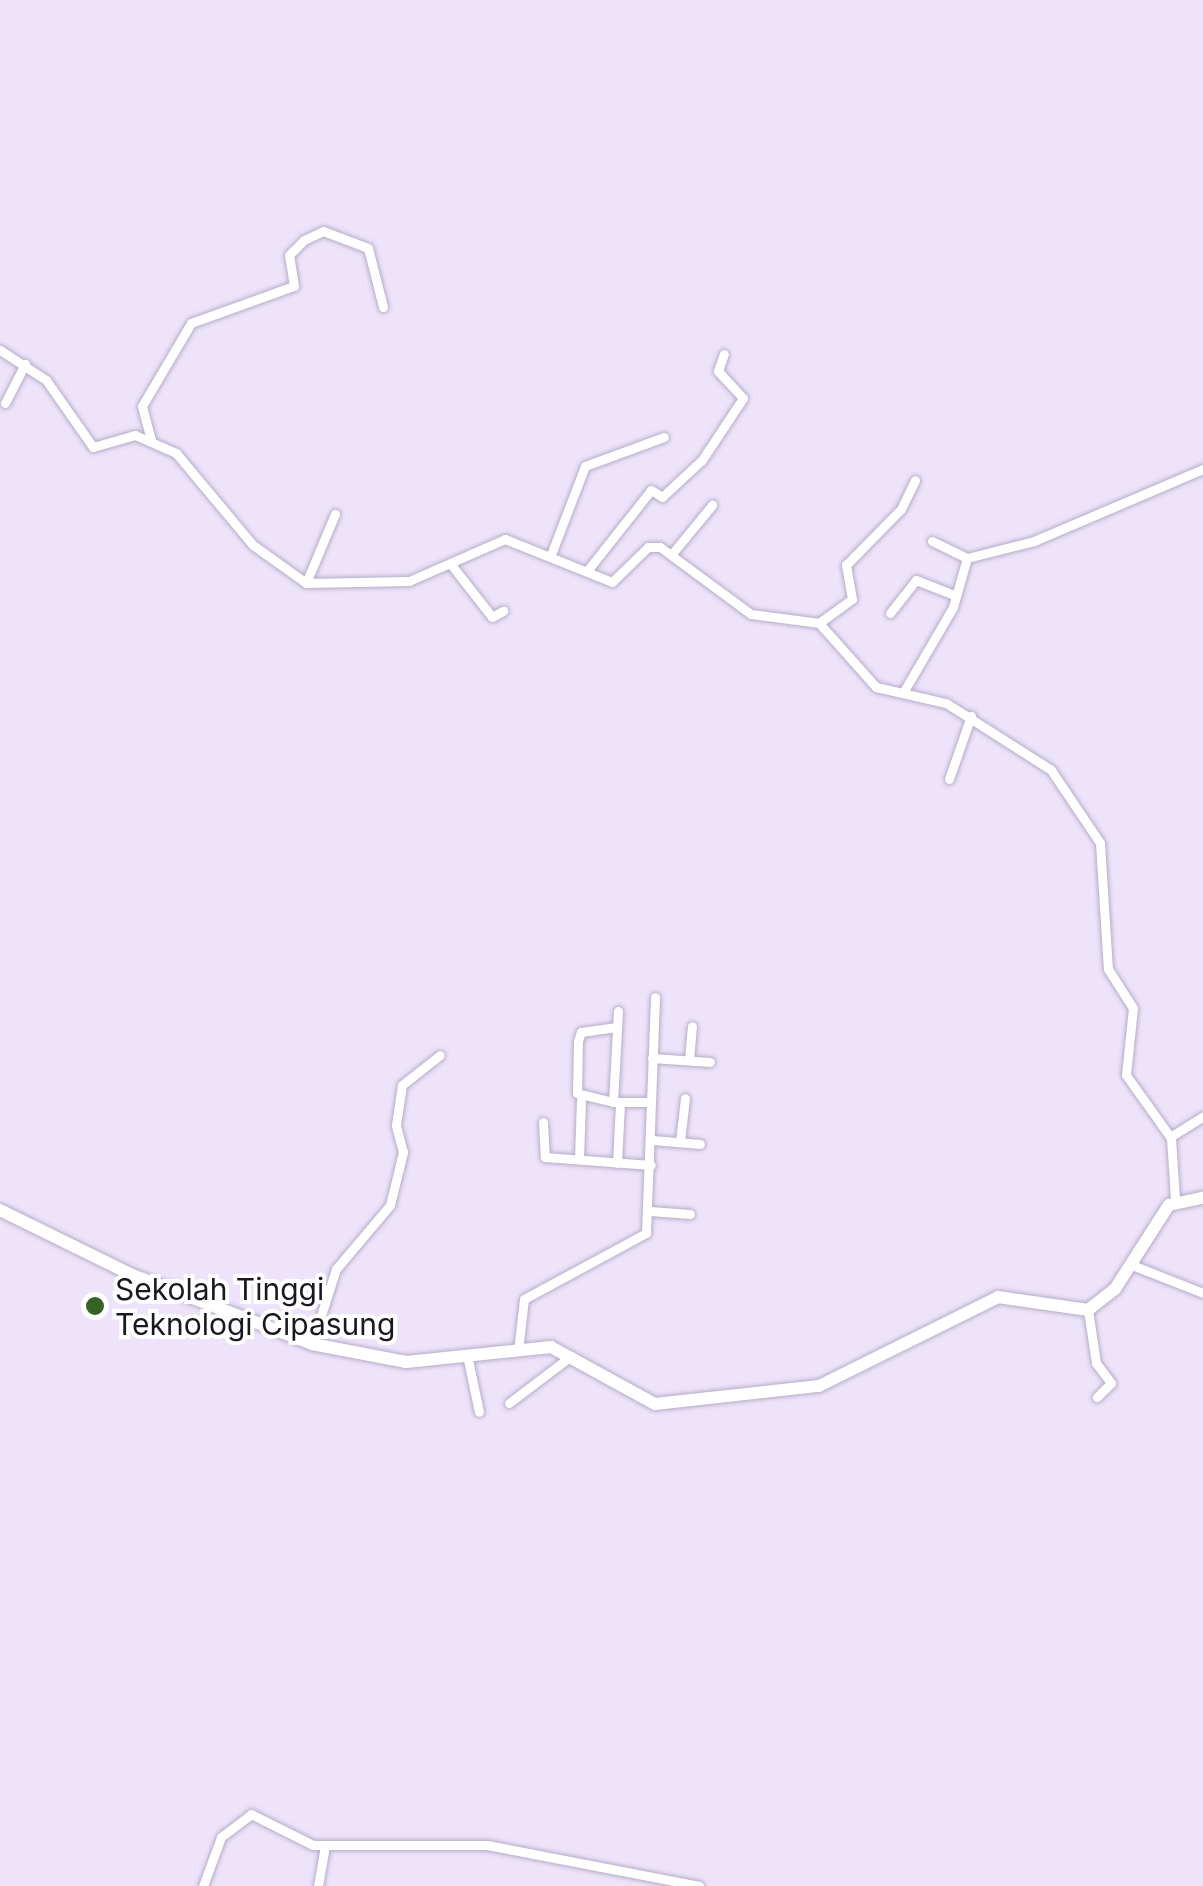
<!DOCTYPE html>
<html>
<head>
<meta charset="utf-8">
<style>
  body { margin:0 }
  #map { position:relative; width:1203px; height:1886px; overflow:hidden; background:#ede4fb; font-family:Inter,sans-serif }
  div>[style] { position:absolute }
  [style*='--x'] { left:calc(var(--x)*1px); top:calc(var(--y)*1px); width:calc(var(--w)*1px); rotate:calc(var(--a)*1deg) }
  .roads { filter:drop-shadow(0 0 2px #b6acc8) drop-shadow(0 0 2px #b6acc8) }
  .minor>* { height:9px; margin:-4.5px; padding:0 4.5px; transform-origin:4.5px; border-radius:4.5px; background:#fff }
  .secondary>* { height:12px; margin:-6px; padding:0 6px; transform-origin:6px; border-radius:6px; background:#fff }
  .dots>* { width:28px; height:28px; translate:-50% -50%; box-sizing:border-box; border:5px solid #fff; border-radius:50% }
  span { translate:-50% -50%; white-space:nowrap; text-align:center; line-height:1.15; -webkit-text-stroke:8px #fff; paint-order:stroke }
  .poi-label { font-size:30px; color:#1b1721 }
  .left { translate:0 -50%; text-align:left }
</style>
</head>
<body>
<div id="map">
  <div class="roads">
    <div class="minor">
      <div style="--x:0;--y:350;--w:55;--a:33.1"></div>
      <div style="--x:46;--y:380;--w:82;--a:55"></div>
      <div style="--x:93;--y:447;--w:44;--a:-15.9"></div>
      <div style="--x:135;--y:435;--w:45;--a:23.7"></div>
      <div style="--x:176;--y:453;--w:120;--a:50.1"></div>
      <div style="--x:253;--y:545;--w:65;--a:35.6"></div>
      <div style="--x:306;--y:583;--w:103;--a:-1.1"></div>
      <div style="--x:409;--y:581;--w:105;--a:-23.6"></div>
      <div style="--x:505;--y:539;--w:115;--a:21.9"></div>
      <div style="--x:612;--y:582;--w:50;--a:-44.2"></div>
      <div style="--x:648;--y:547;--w:12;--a:0"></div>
      <div style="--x:660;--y:547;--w:113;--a:36.4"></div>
      <div style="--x:751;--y:614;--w:69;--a:7.5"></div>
      <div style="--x:819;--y:623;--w:86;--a:48.3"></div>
      <div style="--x:876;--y:687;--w:72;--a:12.9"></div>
      <div style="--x:946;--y:703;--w:125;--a:32.5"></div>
      <div style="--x:1051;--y:770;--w:88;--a:56.1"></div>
      <div style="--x:1100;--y:843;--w:126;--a:86.4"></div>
      <div style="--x:1108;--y:969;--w:46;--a:57.3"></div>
      <div style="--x:1133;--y:1008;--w:67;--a:96"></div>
      <div style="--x:1126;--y:1075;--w:77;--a:54.5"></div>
      <div style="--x:1171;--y:1138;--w:61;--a:86.2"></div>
      <div style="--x:5;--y:403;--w:44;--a:-62.9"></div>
      <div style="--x:151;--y:440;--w:35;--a:-105"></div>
      <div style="--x:142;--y:406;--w:96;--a:-59.4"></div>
      <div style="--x:191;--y:323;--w:109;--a:-19.8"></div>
      <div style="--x:294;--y:286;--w:31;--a:-99"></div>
      <div style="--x:289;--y:255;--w:21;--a:-45"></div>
      <div style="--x:304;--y:240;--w:21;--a:-25"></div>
      <div style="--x:323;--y:231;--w:48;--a:20.7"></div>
      <div style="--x:368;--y:248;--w:61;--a:75.7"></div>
      <div style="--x:932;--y:541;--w:39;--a:26"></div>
      <div style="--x:552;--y:552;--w:92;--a:-69"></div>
      <div style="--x:585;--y:466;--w:84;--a:-20.2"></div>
      <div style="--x:671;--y:555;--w:65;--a:-50.6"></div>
      <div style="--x:453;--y:567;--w:63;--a:52"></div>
      <div style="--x:492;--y:617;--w:13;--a:-29"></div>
      <div style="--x:587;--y:571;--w:103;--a:-51.7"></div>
      <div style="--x:651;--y:490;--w:13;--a:32"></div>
      <div style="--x:662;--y:497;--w:54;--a:-42.8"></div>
      <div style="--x:702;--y:460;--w:74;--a:-56.5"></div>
      <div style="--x:743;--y:398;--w:37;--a:-133"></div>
      <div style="--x:718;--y:371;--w:18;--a:-71"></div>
      <div style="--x:306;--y:583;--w:75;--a:-67.2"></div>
      <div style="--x:890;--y:613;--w:42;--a:-51.8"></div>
      <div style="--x:916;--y:580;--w:41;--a:21.5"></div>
      <div style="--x:819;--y:623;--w:41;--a:-36"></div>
      <div style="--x:852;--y:599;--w:35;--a:-100"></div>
      <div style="--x:846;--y:565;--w:78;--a:-45.5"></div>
      <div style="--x:901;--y:509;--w:32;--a:-64"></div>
      <div style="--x:904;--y:691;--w:97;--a:-59.7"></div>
      <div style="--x:953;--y:607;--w:51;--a:-74.1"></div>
      <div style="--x:967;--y:558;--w:69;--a:-14.2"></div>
      <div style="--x:1034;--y:541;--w:184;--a:-23.1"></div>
      <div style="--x:949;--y:779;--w:67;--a:-70.8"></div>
      <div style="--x:618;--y:1011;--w:91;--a:93.1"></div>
      <div style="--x:613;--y:1102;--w:37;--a:0"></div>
      <div style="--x:652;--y:1058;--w:58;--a:3.9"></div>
      <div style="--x:689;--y:1060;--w:34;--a:-85"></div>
      <div style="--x:613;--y:1102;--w:37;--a:-166"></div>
      <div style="--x:577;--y:1093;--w:52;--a:-88.9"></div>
      <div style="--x:578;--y:1041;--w:9;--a:-72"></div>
      <div style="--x:581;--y:1032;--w:36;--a:-8"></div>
      <div style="--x:543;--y:1122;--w:35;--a:87"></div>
      <div style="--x:545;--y:1157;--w:106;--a:4.3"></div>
      <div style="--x:1170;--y:1137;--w:39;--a:-32"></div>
      <div style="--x:652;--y:1140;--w:48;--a:4.8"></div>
      <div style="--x:680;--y:1142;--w:44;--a:-83.5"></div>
      <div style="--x:579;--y:1159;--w:59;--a:-88.1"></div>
      <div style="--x:617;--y:1163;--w:60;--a:-87.1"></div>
      <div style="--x:650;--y:1211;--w:40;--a:4.3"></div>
      <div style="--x:1132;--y:1265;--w:76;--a:21.5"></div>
      <div style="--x:1088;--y:1310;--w:54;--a:81.4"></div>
      <div style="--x:1096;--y:1363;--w:25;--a:53"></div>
      <div style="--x:1111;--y:1383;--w:20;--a:135"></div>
      <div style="--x:312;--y:1344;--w:79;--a:-72.3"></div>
      <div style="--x:336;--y:1269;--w:84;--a:-49.8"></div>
      <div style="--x:390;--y:1205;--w:55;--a:-76.2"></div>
      <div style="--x:403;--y:1152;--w:28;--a:-105"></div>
      <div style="--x:396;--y:1125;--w:40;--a:-81.5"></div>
      <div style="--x:402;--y:1085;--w:48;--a:-38.3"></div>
      <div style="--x:518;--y:1351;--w:52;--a:-83.4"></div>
      <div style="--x:524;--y:1299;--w:139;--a:-28.4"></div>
      <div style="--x:646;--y:1233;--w:236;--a:-87.8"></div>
      <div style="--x:467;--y:1355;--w:58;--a:78.1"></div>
      <div style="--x:509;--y:1403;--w:78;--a:-37.2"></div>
      <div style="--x:203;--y:1886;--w:52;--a:-69.8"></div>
      <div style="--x:221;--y:1837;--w:38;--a:-37"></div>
      <div style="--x:251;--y:1814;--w:69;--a:26.6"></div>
      <div style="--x:313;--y:1845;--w:174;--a:0"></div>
      <div style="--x:487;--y:1845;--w:216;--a:10.9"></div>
      <div style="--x:318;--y:1886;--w:41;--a:-80.1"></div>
    </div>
    <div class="secondary">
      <div style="--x:0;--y:1210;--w:145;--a:26.2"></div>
      <div style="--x:130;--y:1274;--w:195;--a:21"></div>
      <div style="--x:312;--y:1344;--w:96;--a:10.8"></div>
      <div style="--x:406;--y:1362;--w:146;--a:-5.9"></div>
      <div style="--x:551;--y:1347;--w:119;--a:28.7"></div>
      <div style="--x:655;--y:1404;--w:165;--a:-6.3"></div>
      <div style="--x:819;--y:1386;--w:200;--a:-26.4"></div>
      <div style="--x:998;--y:1297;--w:91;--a:8.2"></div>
      <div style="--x:1088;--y:1310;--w:34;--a:-38"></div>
      <div style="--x:1115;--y:1289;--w:100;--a:-57.3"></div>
      <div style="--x:1169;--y:1205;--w:35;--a:-12"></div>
    </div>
  </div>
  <div class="dots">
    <div style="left:95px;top:1306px;background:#346323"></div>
  </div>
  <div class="poi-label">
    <span class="left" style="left:115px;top:1306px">Sekolah Tinggi<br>Teknologi Cipasung</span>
  </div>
</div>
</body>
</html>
